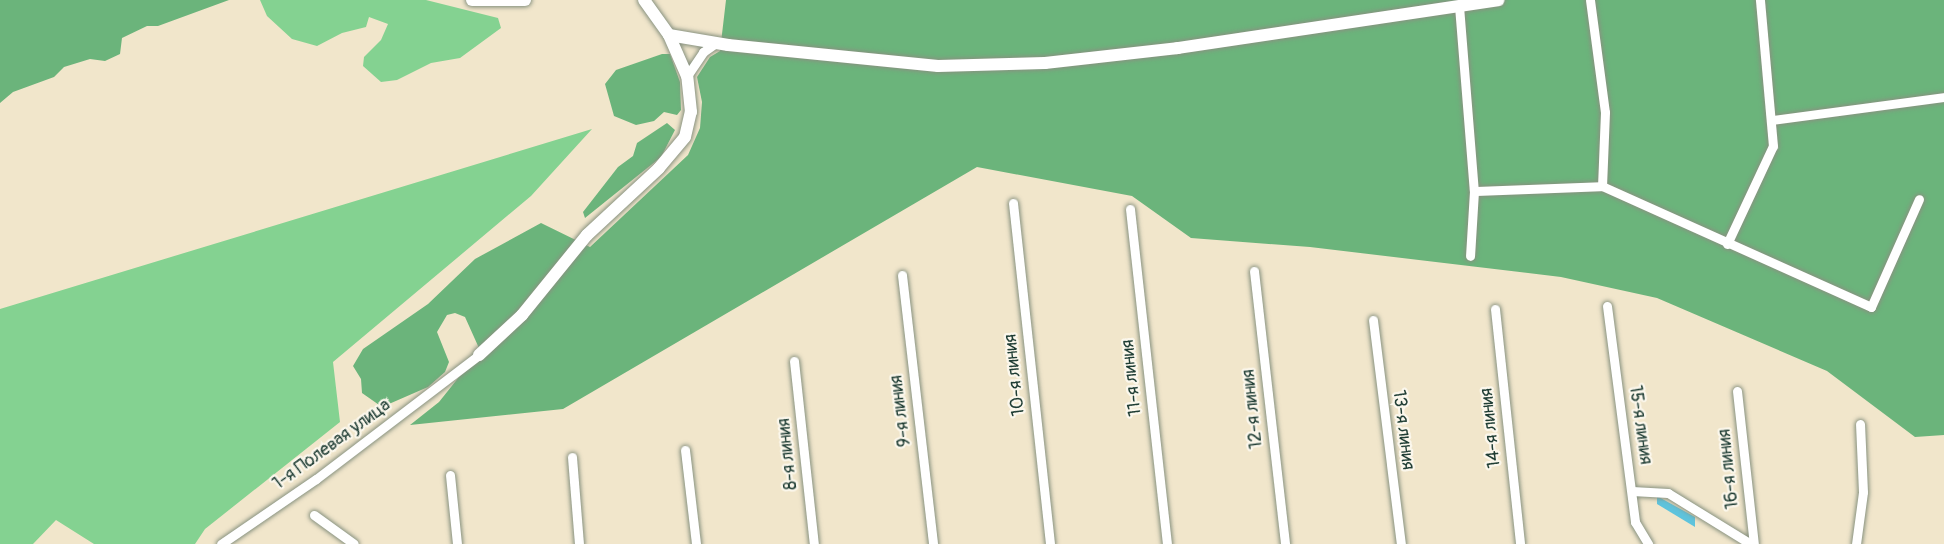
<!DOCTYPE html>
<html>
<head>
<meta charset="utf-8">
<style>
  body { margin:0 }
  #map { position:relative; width:1944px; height:544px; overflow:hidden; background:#f1e6cb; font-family:Pangolin,sans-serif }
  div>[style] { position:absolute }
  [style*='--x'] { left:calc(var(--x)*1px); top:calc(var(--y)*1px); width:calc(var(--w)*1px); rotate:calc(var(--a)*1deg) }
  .green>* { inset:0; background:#84d291 }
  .forest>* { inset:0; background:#6bb47b }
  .water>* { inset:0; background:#5ec3dc }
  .roads { filter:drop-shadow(0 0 2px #889280) drop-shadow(0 0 2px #889280) }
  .minor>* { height:9px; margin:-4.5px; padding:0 4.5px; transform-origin:4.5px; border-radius:4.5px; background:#fff }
  .tertiary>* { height:12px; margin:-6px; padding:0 6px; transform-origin:6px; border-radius:6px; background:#fff }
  span { translate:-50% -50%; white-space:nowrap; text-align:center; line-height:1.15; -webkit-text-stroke:4.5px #fbf7ec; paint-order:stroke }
  .street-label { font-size:18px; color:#1f3d34 }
</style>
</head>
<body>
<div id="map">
  <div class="green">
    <div style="clip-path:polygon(260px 0,426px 0,498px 18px,501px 28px,460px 58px,431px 63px,397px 80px,381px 82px,363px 66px,364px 57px,381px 40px,388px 24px,369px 17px,366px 27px,342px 33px,317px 46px,292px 39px,267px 16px)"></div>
    <div style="clip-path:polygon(592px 129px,531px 196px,333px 362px,340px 422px,205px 529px,195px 544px,94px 544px,56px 520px,33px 544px,0 544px,0 309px)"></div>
  </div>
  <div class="forest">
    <div style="clip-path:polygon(0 0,229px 0,158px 26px,147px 26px,122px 38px,120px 54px,105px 61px,90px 59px,64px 67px,54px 77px,13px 92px,0 103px)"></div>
    <div style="clip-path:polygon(726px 0,1944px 0,1944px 435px,1915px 437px,1827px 371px,1657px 298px,1561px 277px,1310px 247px,1191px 238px,1132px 196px,977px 167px,563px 409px,410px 425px,439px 402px,459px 377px,483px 357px,465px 317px,455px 313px,447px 315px,437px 332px,449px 362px,445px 372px,428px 387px,382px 407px,362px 393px,361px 379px,353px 366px,363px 349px,428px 304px,475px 259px,541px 223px,590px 247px,688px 155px,700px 128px,702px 102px,697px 77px,710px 57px,720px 51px)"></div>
    <div style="clip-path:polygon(662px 54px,670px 54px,680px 82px,681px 110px,677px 115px,664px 112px,654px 121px,636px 125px,614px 116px,605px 84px,616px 70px)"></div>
    <div style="clip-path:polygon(667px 123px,675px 130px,661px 157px,585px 218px,583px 212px,618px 167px,633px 156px,637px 143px)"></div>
  </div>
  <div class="water">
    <div style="clip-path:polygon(1657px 496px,1695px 517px,1695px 527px,1657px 504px)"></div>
  </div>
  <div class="roads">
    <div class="minor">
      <div style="--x:1590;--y:0;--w:113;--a:82.4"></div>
      <div style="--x:1605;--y:112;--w:74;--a:92.3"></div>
      <div style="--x:1459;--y:6;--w:186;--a:85.4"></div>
      <div style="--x:1474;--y:191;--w:65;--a:93.5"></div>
      <div style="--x:687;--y:76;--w:29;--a:-56"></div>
      <div style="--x:703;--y:52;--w:16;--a:-35"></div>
      <div style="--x:1772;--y:120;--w:174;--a:-7.6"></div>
      <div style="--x:1474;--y:191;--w:128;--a:-2.2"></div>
      <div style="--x:1602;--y:186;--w:295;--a:24.2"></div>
      <div style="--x:1871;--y:307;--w:118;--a:-66"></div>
      <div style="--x:1013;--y:203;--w:343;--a:83.8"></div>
      <div style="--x:1130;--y:209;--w:337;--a:83.7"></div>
      <div style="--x:1727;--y:244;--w:108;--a:-64.9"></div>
      <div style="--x:1773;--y:146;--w:147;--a:-95.1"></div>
      <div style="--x:1254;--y:271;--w:275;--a:83.5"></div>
      <div style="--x:902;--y:275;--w:271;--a:83.4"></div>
      <div style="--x:1607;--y:306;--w:218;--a:82.6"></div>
      <div style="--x:1635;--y:522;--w:26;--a:59"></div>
      <div style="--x:1495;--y:309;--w:236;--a:83.9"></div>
      <div style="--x:1373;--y:320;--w:226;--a:82.9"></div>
      <div style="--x:794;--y:361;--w:184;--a:83.8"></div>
      <div style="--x:1737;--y:391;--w:154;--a:83.7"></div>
      <div style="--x:685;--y:450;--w:95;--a:83.3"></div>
      <div style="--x:572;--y:457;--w:87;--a:85.4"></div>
      <div style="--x:450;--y:475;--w:69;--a:84.2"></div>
      <div style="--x:1632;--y:491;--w:36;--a:3"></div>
      <div style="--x:1668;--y:493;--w:97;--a:31.6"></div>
      <div style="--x:314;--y:515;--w:49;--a:35.9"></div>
      <div style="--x:221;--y:544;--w:115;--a:-34.4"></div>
      <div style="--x:316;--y:479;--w:205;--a:-37.3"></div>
      <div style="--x:1856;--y:544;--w:52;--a:-82.3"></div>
      <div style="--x:1863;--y:492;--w:68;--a:-92.5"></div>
    </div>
    <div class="tertiary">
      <div style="--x:472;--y:0;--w:53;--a:0"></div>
      <div style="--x:669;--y:35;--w:60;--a:9.6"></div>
      <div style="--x:728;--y:45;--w:211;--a:5.7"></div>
      <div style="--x:938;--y:66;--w:107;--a:-1.6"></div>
      <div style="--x:1045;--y:63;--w:134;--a:-6.4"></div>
      <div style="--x:1178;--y:48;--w:324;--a:-8.5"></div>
      <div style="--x:479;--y:355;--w:59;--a:-42.9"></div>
      <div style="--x:522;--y:315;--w:103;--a:-50.9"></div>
      <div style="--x:587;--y:235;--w:98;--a:-42.9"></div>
      <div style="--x:659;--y:168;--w:40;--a:-50"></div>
      <div style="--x:685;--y:137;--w:26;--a:-77"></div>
      <div style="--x:691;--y:112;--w:36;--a:-96"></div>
      <div style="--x:687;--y:76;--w:45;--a:-113.7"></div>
      <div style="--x:669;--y:35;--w:43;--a:-125.5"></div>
    </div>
  </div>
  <div class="street-label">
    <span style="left:1015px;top:375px;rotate:-96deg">10-я линия</span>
    <span style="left:1132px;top:378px;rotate:-96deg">11-я линия</span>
    <span style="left:1253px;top:409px;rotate:-96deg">12-я линия</span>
    <span style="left:901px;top:411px;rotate:-97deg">9-я линия</span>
    <span style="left:1640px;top:425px;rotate:82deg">15-я линия</span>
    <span style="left:1491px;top:428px;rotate:-96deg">14-я линия</span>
    <span style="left:1403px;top:430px;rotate:83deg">13-я линия</span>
    <span style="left:332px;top:445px;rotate:-36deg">1-я Полевая улица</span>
    <span style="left:788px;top:454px;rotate:-96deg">8-я линия</span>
    <span style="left:1729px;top:469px;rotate:-96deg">16-я линия</span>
  </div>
</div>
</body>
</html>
